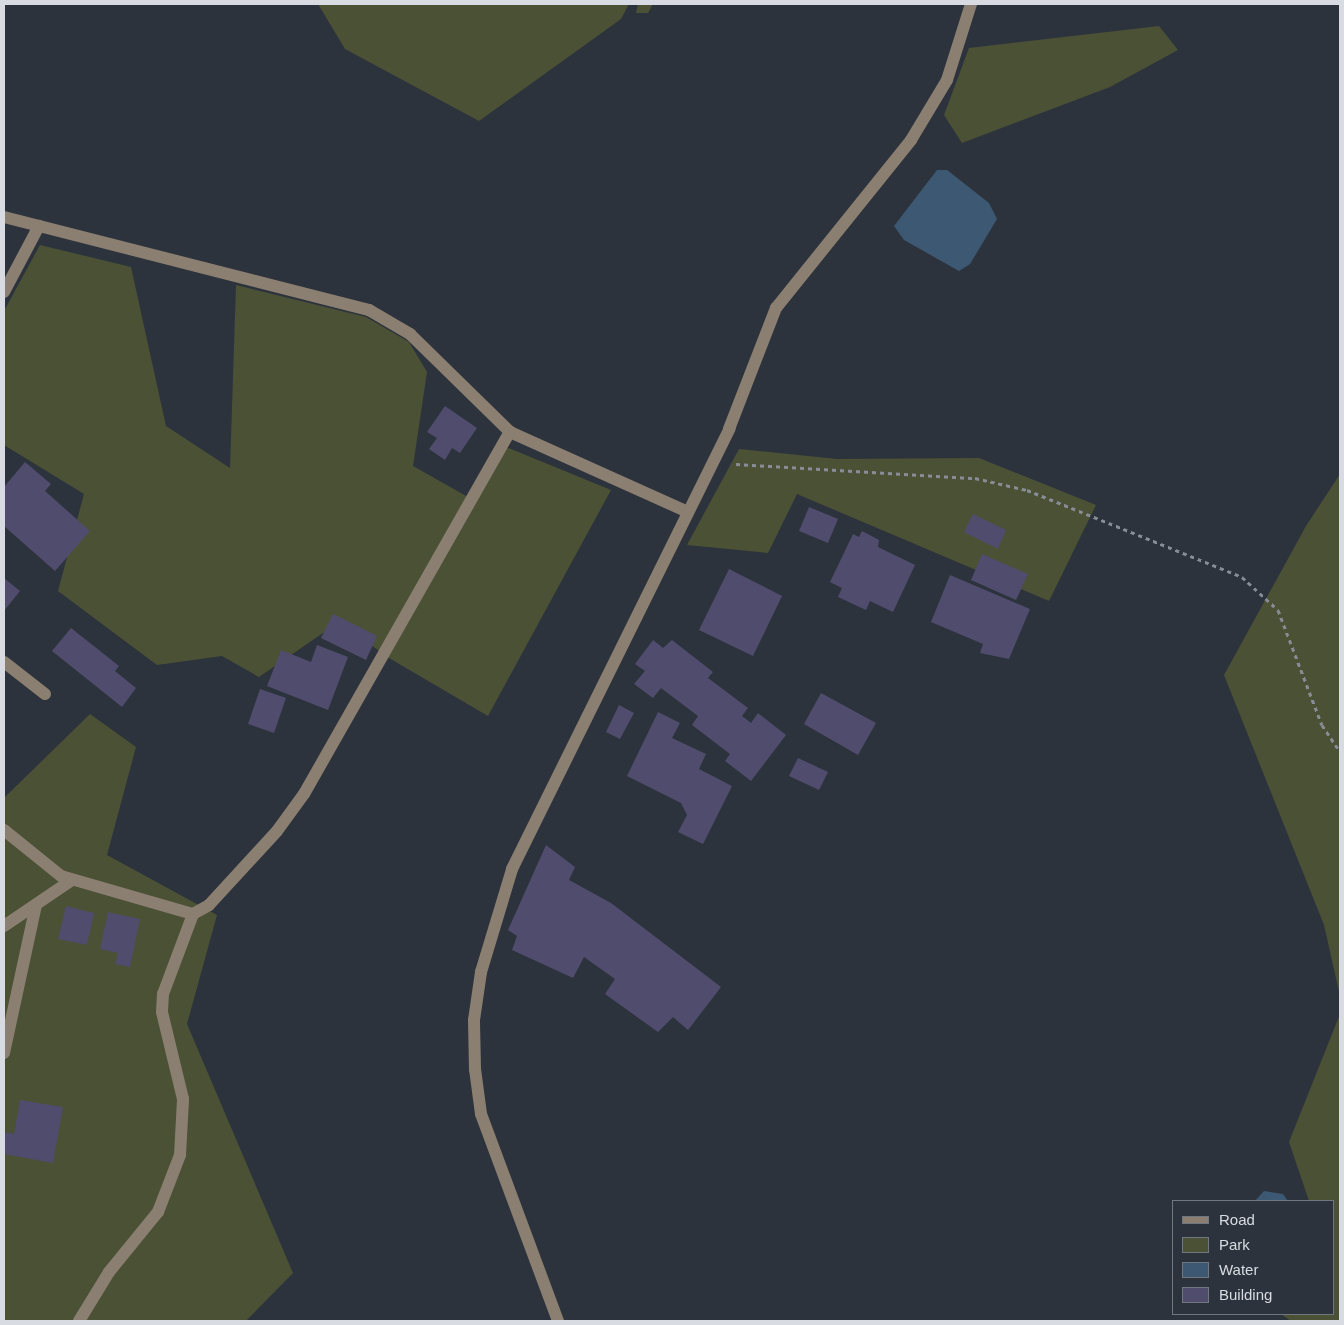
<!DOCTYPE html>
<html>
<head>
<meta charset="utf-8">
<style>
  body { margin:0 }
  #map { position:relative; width:1344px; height:1325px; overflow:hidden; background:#2d333c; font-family:Arial,sans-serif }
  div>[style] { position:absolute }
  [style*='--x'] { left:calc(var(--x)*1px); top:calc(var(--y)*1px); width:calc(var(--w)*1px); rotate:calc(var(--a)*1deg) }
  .green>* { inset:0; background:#4b5135 }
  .water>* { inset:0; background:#3d5873 }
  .building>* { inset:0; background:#504c6e }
  .path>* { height:3px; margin-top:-1.5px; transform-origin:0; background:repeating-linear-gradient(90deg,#888d95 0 4px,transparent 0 8px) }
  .minor>* { height:12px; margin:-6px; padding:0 6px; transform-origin:6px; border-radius:6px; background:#8b7f71 }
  span { translate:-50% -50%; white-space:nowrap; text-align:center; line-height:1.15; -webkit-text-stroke:4px #2d333c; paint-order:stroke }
  .frame { position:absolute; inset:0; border:5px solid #d8dce2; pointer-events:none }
  .legend { position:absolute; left:1172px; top:1200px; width:162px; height:115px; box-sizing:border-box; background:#2d333c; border:1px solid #71777e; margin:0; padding:6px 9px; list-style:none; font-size:15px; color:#d8dce2 }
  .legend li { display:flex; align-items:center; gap:10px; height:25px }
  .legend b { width:25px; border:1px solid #71777e }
</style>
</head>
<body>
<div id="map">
  <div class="green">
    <div style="clip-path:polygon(318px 4px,629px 4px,621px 19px,479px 121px,345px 49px)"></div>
    <div style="clip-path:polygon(638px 4px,653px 4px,648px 13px,636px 13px)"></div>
    <div style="clip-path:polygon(1159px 26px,1178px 50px,1110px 87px,962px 143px,944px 115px,969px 48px)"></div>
    <div style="clip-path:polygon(40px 245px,131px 267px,166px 426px,230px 468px,236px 285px,366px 317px,409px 342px,427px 372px,413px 466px,475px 501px,506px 447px,611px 490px,488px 716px,389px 658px,339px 622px,259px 677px,222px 656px,157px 665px,58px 591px,84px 494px,4px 445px,4px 311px)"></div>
    <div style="clip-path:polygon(739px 449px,837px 459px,979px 458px,1096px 505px,1049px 601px,797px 494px,768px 553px,687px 545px)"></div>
    <div style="clip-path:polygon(1340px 474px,1340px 996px,1324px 925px,1224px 675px,1306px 526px)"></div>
    <div style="clip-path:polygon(90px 714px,136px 747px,107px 855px,217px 915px,187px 1024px,293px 1273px,246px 1321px,4px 1321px,4px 798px)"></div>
    <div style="clip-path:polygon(1340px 1014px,1340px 1321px,1291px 1321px,1281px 1314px,1333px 1314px,1333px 1201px,1309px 1201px,1289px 1142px)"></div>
  </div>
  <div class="water">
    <div style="clip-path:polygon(937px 170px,947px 170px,989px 203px,997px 219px,970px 264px,959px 271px,904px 240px,894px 226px)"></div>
    <div style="clip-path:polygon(1264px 1191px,1283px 1194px,1288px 1201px,1255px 1201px)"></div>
  </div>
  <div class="building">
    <div style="clip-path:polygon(445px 406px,477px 428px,460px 453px,452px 448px,445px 460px,429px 449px,437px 438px,427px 432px)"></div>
    <div style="clip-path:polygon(25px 462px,51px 484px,45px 491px,90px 531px,55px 571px,4px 526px,4px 487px)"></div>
    <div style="clip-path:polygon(809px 507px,838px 519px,828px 543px,799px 531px)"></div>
    <div style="clip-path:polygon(973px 514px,1006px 530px,998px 549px,964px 532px)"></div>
    <div style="clip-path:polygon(862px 531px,879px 540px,878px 547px,915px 565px,893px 612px,870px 601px,866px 610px,838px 597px,842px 588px,830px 582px,853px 534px,859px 537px)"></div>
    <div style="clip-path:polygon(982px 554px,1028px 574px,1016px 600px,971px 580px)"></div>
    <div style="clip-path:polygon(729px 569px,782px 596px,753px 656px,699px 630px)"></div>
    <div style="clip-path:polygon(950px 575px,1030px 609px,1009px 659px,980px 653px,983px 644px,931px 622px)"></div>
    <div style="clip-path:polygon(4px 578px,20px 591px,4px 611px)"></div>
    <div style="clip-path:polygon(333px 614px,377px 636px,366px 660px,321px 638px)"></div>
    <div style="clip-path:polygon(71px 628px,119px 666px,115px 671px,136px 688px,122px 707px,52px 651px)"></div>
    <div style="clip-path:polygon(653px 640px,663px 648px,672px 640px,713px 672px,708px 678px,748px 708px,742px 716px,751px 723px,758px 713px,786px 735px,751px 781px,725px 761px,730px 754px,692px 725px,698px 716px,661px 688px,653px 698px,634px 684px,645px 671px,635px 664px)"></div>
    <div style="clip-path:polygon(317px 645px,348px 657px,328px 710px,267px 686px,281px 650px,311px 662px)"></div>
    <div style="clip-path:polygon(260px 689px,286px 698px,274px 733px,248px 724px)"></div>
    <div style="clip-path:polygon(821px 693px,876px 723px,858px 755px,804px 724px)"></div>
    <div style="clip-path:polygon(619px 705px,634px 713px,620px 739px,606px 732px)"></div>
    <div style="clip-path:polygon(658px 712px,680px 723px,672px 738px,706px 754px,699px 769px,732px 786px,703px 844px,678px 832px,687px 815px,681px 803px,627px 776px)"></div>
    <div style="clip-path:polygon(798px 758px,828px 772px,819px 790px,789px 776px)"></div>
    <div style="clip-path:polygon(546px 845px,575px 867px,569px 880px,611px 903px,721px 987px,688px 1030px,673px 1017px,658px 1032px,605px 994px,615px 979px,584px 957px,573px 978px,512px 950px,517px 936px,508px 930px)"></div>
    <div style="clip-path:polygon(66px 906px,94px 913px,87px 945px,58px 939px)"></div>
    <div style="clip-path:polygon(108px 912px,140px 919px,130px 967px,115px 964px,118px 953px,100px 949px)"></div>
    <div style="clip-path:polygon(20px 1100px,63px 1107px,53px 1163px,4px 1154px,4px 1132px,14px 1134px)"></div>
  </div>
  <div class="path">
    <div style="--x:736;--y:464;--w:239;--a:3.4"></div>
    <div style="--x:975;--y:478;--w:53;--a:13"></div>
    <div style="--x:1027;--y:490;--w:232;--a:22"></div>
    <div style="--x:1242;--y:577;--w:49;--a:42.5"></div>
    <div style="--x:1278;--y:610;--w:123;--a:69.1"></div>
    <div style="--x:1322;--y:725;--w:32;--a:56"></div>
  </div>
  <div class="minor">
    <div style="--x:4;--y:217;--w:377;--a:14.3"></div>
    <div style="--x:369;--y:310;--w:48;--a:30.3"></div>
    <div style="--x:410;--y:334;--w:140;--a:44.4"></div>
    <div style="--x:510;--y:432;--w:195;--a:24.2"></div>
    <div style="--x:4;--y:292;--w:75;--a:-62.1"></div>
    <div style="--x:4;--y:662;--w:52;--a:38"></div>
    <div style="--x:4;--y:830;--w:73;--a:38.9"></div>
    <div style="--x:61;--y:876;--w:137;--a:16.1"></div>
    <div style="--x:4;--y:926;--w:82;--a:-34.1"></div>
    <div style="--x:4;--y:1053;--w:151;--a:-77.8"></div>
    <div style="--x:79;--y:1321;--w:57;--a:-58.5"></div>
    <div style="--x:109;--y:1272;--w:77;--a:-50.8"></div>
    <div style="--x:158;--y:1212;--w:61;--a:-68.9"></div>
    <div style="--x:180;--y:1155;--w:56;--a:-86.9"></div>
    <div style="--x:183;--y:1099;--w:89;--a:-103.6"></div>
    <div style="--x:162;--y:1012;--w:18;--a:-87"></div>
    <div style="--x:163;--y:994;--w:85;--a:-69.4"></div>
    <div style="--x:193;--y:914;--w:18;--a:-29"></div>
    <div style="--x:209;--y:905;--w:100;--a:-47.4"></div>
    <div style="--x:277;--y:831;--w:46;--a:-53.9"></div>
    <div style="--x:304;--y:794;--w:417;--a:-60.4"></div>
    <div style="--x:558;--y:1321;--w:221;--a:-110.4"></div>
    <div style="--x:481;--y:1114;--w:45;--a:-97.6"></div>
    <div style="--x:475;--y:1069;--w:49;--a:-91.2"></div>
    <div style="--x:474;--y:1020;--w:49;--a:-81.7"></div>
    <div style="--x:481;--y:972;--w:108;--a:-73.2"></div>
    <div style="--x:512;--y:869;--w:491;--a:-63.7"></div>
    <div style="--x:729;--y:429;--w:130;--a:-68.8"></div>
    <div style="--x:776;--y:308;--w:216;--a:-51.2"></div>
    <div style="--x:911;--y:140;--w:70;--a:-59"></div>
    <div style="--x:947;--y:80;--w:80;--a:-72.5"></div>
  </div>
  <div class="frame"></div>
  <ul class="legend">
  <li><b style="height:6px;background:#8b7f71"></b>Road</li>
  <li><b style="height:14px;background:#4b5135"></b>Park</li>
  <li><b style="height:14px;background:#3d5873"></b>Water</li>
  <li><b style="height:14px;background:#504c6e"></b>Building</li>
  </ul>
</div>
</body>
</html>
